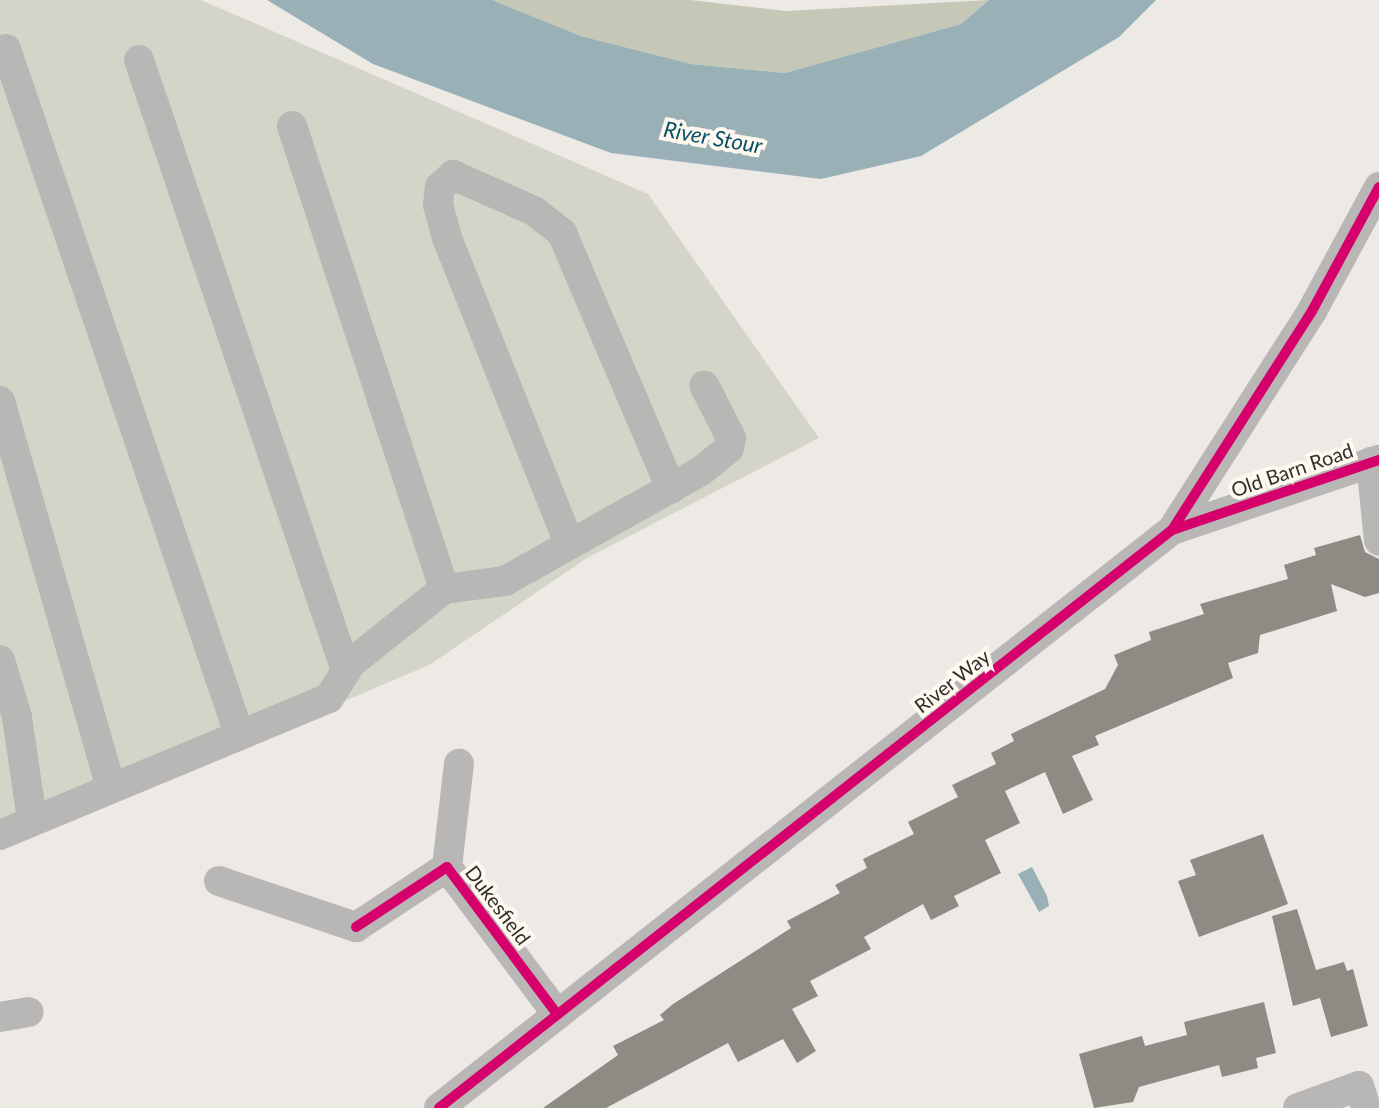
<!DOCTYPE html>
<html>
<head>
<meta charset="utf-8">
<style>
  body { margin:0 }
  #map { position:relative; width:1379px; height:1108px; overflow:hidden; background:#edeae6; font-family:Lato,sans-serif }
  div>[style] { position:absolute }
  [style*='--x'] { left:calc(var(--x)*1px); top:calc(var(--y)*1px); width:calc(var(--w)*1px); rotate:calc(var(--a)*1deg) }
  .green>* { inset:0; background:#d4d5c8 }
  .forest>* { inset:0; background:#c5c8b6 }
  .water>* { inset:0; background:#99b0b7 }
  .building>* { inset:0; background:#8e8a84 }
  .minor>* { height:30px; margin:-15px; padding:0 15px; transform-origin:15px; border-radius:15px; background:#b9b7b6 }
  .cycleway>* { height:10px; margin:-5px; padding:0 5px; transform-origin:5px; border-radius:5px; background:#d6006c }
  span { translate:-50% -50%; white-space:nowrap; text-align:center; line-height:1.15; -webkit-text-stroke:8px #fef8f0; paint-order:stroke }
  .street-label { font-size:20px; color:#302e2b }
  .water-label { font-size:22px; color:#095366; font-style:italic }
</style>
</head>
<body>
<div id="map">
  <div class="green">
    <div style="clip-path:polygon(0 0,201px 0,648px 194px,819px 438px,587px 558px,431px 664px,0 849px)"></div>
  </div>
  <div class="forest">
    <div style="clip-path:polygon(492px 0,690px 0,786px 11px,989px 0,961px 24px,785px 73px,691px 64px,581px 36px)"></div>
  </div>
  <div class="water">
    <div style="clip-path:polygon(267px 0,492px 0,581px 36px,691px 64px,785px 73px,961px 24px,989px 0,1156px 0,1119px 37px,921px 156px,821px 179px,611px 153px,373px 64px)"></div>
    <div style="clip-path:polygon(1032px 867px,1047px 896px,1049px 906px,1039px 912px,1018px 874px)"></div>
  </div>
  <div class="building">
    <div style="clip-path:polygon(1360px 535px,1365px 552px,1379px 559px,1379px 593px,1365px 597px,1331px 584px,1337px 611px,1260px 635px,1258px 653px,1228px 663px,1233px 678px,1095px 736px,1099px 745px,1072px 756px,1093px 800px,1063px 814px,1045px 772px,1005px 791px,1020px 823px,985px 840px,1001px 873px,954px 896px,959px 906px,931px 920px,923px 904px,864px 937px,871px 949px,810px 981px,818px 996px,792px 1009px,816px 1051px,797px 1063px,783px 1039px,738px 1062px,728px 1043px,606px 1108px,543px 1108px,618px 1055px,613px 1046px,664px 1020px,660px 1015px,673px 1004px,791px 928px,787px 921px,840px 893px,835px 885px,867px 868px,863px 859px,914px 834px,908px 822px,958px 797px,952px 785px,996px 764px,991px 753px,1014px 741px,1011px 734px,1105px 689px,1118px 665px,1114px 655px,1151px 640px,1149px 632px,1204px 614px,1200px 604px,1288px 579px,1284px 565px,1316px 555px,1314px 548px)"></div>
    <div style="clip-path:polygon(1263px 834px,1288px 904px,1199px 937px,1178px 881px,1196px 875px,1190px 860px)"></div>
    <div style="clip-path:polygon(1297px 909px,1316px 970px,1344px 962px,1347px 971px,1353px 969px,1368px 1026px,1331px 1037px,1320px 998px,1293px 1006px,1272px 916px)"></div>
    <div style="clip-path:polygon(1264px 1002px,1276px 1053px,1256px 1058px,1258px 1068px,1222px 1077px,1219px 1065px,1139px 1087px,1133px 1102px,1094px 1108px,1079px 1054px,1142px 1036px,1145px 1046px,1187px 1035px,1184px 1022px)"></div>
  </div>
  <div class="minor">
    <div style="--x:6;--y:49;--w:724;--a:71.21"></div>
    <div style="--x:139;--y:60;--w:645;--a:71.28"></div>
    <div style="--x:292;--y:126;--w:487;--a:71.8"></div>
    <div style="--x:0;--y:401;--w:403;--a:74"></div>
    <div style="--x:1371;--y:462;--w:79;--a:84.2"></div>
    <div style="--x:1172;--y:530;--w:219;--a:-18.7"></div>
    <div style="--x:569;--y:543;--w:328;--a:-111.8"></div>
    <div style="--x:447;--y:238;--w:34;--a:-105"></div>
    <div style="--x:438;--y:205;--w:18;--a:-84"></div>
    <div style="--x:440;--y:187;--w:18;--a:-43"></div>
    <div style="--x:453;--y:175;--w:89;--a:24"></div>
    <div style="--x:534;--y:211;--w:36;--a:38"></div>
    <div style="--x:562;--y:233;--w:278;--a:66.9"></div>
    <div style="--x:0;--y:660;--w:59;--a:73.4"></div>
    <div style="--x:17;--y:717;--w:104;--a:81.7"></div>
    <div style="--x:0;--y:835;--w:356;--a:-22.6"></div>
    <div style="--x:329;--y:698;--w:41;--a:-57.8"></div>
    <div style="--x:351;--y:663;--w:119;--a:-38.5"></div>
    <div style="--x:444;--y:589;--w:62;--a:-7.5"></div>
    <div style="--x:505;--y:581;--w:225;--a:-29.3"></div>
    <div style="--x:701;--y:471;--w:36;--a:-39"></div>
    <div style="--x:729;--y:448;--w:10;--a:-79"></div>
    <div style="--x:731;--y:438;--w:59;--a:-117"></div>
    <div style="--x:447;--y:867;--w:104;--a:-83.4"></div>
    <div style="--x:219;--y:881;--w:145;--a:18.6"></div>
    <div style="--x:356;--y:927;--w:109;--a:-33.4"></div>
    <div style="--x:447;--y:867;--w:184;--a:53.2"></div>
    <div style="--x:0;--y:1017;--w:29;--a:-10"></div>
    <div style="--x:439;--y:1108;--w:933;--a:-38.26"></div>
    <div style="--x:1172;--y:530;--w:260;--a:-57.4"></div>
    <div style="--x:1312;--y:311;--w:141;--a:-61.6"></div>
    <div style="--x:1298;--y:1108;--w:65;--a:-19.8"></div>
    <div style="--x:1359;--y:1086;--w:23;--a:72"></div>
  </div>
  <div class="cycleway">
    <div style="--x:1172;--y:530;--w:219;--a:-18.7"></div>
    <div style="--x:356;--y:927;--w:109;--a:-33.4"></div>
    <div style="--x:447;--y:867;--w:184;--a:53.2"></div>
    <div style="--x:439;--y:1108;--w:933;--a:-38.26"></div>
    <div style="--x:1172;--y:530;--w:260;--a:-57.4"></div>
    <div style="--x:1312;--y:311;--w:141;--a:-61.6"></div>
  </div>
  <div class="street-label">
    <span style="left:1292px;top:470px;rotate:-19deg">Old Barn Road</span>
    <span style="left:952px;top:681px;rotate:-38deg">River Way</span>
    <span style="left:498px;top:905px;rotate:53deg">Dukesfield</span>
  </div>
  <div class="water-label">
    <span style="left:713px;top:137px;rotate:10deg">River Stour</span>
  </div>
</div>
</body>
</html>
